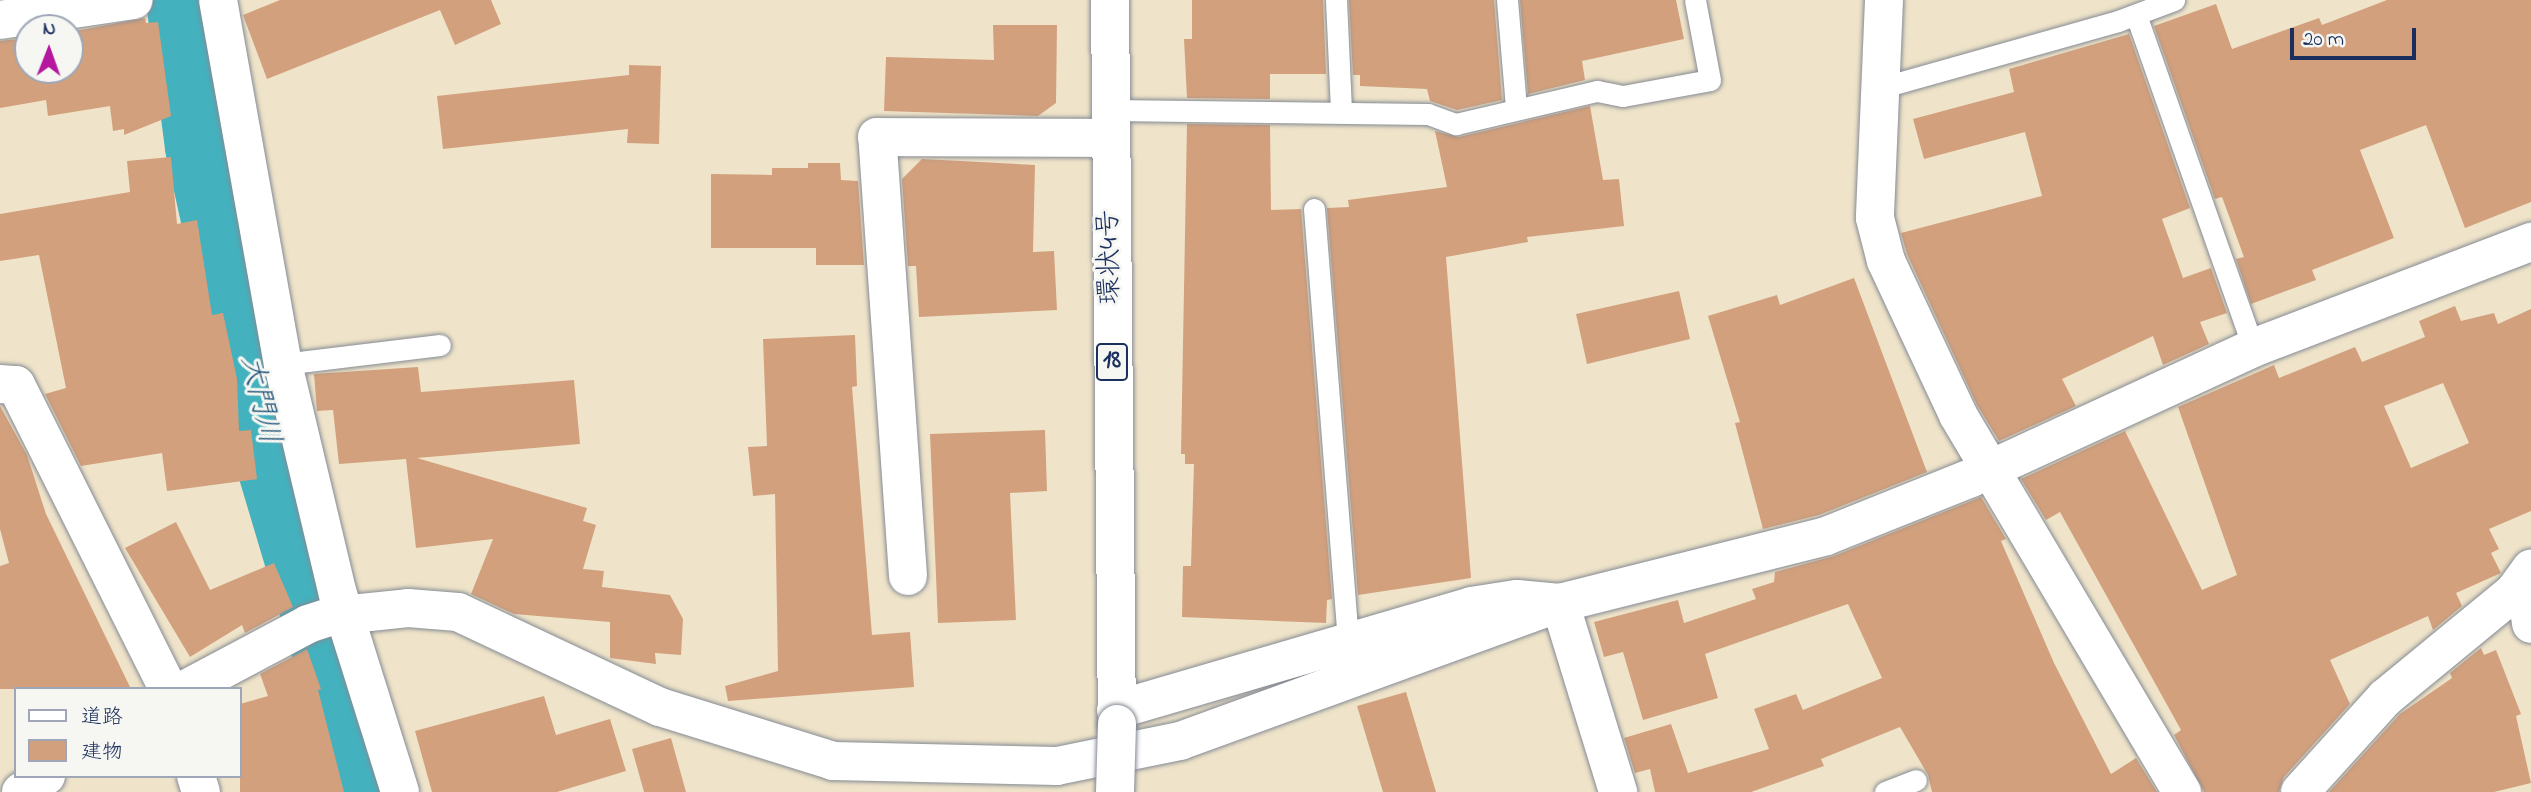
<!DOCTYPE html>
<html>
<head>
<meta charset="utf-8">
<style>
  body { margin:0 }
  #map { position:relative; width:2531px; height:792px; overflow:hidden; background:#efe4c9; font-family:"Indie Flower","Klee One",sans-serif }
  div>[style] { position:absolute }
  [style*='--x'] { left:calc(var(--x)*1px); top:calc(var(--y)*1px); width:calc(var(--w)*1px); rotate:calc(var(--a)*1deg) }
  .river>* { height:75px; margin:-37.5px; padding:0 37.5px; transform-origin:37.5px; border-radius:37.5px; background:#43b2be }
  .building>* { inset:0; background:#d2a07d }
  .roads { filter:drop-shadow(0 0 2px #858a94) drop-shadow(0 0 2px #858a94) }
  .service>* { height:21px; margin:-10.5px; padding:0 10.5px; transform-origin:10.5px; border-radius:10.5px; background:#fff }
  .minor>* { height:38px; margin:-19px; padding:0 19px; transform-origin:19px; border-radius:19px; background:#fff }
  .primary>* { height:38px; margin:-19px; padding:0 19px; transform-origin:19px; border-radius:19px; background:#fff }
  .bridges { filter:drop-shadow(0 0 2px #858a94) drop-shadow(0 0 2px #858a94) }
  .primary-bridge>* { height:38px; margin:-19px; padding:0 19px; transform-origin:19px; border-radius:19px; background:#fff }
  span { translate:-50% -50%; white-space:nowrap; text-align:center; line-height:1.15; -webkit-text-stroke:6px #f6f6f2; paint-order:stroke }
  .shield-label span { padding:2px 5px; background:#f6f6f2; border:2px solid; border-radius:5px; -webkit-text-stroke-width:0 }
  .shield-label { font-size:26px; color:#1b2f5e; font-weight:700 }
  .street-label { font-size:28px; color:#1b2f5e }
  .water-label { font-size:30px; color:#295d80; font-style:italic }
  .legend { position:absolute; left:14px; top:687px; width:228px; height:91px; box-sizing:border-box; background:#f6f6f2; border:2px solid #9ea6b7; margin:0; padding:9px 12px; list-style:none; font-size:21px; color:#1b2f5e }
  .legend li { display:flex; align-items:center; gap:14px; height:35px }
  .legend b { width:35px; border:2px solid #9ea6b7 }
  .north { position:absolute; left:14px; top:14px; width:70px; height:70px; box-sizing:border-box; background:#f6f6f2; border:2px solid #9ea6b7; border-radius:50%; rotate:1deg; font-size:19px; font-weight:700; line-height:28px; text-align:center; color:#1b2f5e }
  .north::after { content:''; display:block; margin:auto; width:24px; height:32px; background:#b5179e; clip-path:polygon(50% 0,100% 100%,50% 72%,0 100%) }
  .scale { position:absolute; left:2290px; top:28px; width:126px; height:32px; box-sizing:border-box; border:4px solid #1b2f5e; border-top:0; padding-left:9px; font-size:21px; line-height:24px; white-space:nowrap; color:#1b2f5e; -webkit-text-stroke:5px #f6f6f2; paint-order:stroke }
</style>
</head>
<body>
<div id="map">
  <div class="river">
    <div style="--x:183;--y:0;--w:147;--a:82.6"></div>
    <div style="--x:202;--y:146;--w:318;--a:77.5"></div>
    <div style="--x:271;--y:456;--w:351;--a:73.4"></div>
  </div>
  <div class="building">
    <div style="clip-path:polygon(280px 0,491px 0,501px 24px,455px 45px,440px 10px,267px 79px,243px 15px)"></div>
    <div style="clip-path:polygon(1192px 0,1323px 0,1326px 74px,1270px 74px,1270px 99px,1187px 98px,1184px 39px,1192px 39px)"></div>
    <div style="clip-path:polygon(1349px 0,1494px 0,1502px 100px,1457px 110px,1430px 101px,1427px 89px,1360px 86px,1360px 75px,1353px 75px)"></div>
    <div style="clip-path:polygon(1520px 0,1676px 0,1684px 39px,1582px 61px,1585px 80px,1528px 94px)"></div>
    <div style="clip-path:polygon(2387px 0,2531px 0,2531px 202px,2465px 228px,2426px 125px,2360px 150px,2394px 238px,2312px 270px,2316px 280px,2251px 304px,2236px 259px,2244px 257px,2222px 197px,2215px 199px,2154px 26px,2216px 4px,2232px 49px,2319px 18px,2322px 25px)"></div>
    <div style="clip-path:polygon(145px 18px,146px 23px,158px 22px,171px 116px,124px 135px,124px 129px,113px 131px,110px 106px,48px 116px,46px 100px,0 108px,0 41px,28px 38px,28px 70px,70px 70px,70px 32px)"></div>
    <div style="clip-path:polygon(993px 25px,1057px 25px,1056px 103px,1038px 116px,884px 111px,886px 57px,994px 60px)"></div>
    <div style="clip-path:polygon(2129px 34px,2190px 208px,2162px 219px,2183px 278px,2211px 268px,2227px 313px,2200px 322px,2209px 344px,2163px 365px,2153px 336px,2062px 379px,2076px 406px,1999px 441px,1977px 405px,1907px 254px,1901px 233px,2042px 196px,2025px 132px,1924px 159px,1913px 119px,2014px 92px,2009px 69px)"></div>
    <div style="clip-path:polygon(629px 65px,661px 66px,659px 144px,627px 143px,628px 129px,443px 149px,437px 96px,629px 75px)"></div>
    <div style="clip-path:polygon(1590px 106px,1603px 180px,1619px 179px,1624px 226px,1527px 237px,1528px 242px,1446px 257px,1471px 578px,1358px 595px,1327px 208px,1349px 207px,1348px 200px,1447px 187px,1435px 131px,1459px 137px)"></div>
    <div style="clip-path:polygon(1187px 124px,1270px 125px,1271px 210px,1301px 209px,1332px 599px,1327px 600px,1326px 623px,1182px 617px,1183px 566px,1191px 566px,1194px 464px,1185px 464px,1185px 454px,1181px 454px)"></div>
    <div style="clip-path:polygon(171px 157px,177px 224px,197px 220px,212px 315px,223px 313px,237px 379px,239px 431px,251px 430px,257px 479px,167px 491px,162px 453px,81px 466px,45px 394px,66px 388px,39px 255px,0 261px,0 214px,130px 192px,127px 161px)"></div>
    <div style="clip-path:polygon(922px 159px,1035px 165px,1033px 252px,1054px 251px,1057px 310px,919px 317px,916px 266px,908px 266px,902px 179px)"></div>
    <div style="clip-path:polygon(808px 163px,840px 163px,841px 180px,858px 181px,864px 265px,816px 265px,816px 248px,711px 248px,711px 174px,772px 175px,772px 168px,808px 168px)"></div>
    <div style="clip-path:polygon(1854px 278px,1927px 472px,1819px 515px,1763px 529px,1735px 423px,1740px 422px,1708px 316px,1777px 295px,1780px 305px)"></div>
    <div style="clip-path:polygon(1679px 291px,1690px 339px,1587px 364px,1576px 314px)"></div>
    <div style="clip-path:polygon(evenodd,2455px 306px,2461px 321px,2494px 313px,2498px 324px,2531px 309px,2531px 511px,2489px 529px,2499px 549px,2491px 553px,2501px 573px,2456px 593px,2462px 606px,2433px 630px,2428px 616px,2330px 660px,2350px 704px,2284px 777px,2279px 792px,2204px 792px,2174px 735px,2181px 730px,2060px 512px,2046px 520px,2021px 479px,2125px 431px,2202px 590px,2237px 575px,2178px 407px,2274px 365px,2279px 378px,2355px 347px,2362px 362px,2425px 337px,2419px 321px,2455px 306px,2443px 383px,2469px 443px,2411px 468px,2384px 406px,2443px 383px)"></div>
    <div style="clip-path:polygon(855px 335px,857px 386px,852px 387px,872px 635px,910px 632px,914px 687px,728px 701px,725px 686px,778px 671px,775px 494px,753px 496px,748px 447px,767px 446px,763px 339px)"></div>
    <div style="clip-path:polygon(418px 367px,421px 392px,574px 380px,580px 444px,417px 458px,587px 508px,583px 521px,596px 525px,583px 569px,604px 571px,602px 587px,670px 595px,683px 619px,681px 655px,655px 653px,656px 664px,610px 658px,610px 622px,514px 614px,471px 594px,493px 539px,416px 548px,406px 459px,339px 464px,333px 410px,317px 411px,314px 374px)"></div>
    <div style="clip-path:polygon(0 406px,27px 455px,46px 514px,131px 689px,0 689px,0 566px,9px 563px,0 529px)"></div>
    <div style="clip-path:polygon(1045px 430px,1047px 491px,1010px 493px,1016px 620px,938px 623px,930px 434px)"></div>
    <div style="clip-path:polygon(1981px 497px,2006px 539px,2001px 541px,2054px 663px,2111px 774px,2136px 758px,2157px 792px,1932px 792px,1928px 775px,1900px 727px,1821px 759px,1824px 766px,1751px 792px,1655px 792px,1650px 769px,1635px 773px,1624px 738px,1671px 724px,1688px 773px,1769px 749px,1754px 709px,1796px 694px,1803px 710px,1882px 678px,1848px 604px,1705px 654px,1718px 698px,1643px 720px,1623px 652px,1604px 657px,1594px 622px,1678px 600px,1684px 623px,1756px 599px,1752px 589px,1774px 582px,1775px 572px,1834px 556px)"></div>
    <div style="clip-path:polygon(176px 522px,210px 590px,274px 563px,293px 607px,245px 633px,242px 625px,190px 657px,125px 548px)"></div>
    <div style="clip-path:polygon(2481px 648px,2484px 655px,2496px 650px,2521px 714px,2516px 716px,2531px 783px,2494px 792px,2329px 792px,2400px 714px,2452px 678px,2450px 673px)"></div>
    <div style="clip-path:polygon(307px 649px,321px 689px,318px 690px,344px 792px,240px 792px,240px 704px,268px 696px,260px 674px)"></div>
    <div style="clip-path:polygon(1406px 692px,1436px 792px,1383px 792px,1357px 706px)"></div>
    <div style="clip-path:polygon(544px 696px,556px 735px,610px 719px,626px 771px,557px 792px,432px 792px,415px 731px)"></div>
    <div style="clip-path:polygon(671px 738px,686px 792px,644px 792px,632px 749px)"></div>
  </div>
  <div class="roads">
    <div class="service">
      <div style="--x:1336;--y:0;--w:111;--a:87.4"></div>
      <div style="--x:1507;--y:0;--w:108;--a:85.2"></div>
      <div style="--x:2136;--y:15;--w:353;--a:70.6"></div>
      <div style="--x:1880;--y:88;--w:247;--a:-15.7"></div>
      <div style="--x:2118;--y:21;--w:60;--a:-20.6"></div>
      <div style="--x:1110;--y:110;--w:318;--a:0.7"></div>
      <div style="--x:1428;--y:114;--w:30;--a:20"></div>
      <div style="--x:1456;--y:124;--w:145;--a:-13.2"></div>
      <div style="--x:1597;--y:91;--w:26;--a:11"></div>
      <div style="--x:1623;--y:96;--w:88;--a:-10.4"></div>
      <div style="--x:1710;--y:80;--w:81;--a:-100.6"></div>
      <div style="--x:1314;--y:209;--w:432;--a:85.5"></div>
      <div style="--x:283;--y:364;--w:158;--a:-6.9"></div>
      <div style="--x:1885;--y:792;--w:33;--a:-21"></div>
    </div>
    <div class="minor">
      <div style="--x:218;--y:0;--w:370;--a:79.9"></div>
      <div style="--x:283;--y:364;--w:236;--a:76.6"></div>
      <div style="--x:338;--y:594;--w:207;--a:72.6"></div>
      <div style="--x:1884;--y:0;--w:218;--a:92.4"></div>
      <div style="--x:1875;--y:218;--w:44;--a:75.7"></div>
      <div style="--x:1886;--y:261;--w:170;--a:64.9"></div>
      <div style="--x:1958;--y:415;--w:439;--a:59.3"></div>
      <div style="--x:0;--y:20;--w:135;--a:-8.5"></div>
      <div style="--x:0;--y:384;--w:16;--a:4"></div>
      <div style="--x:16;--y:385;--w:340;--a:63.4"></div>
      <div style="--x:908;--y:576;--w:440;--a:-94"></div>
      <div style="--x:877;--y:137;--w:233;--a:0.2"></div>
      <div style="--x:2514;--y:592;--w:18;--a:41"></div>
      <div style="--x:2528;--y:604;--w:20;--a:81"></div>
      <div style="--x:186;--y:689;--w:138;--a:-28"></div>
      <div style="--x:308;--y:624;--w:25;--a:-18"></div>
      <div style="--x:332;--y:616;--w:76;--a:-6"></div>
      <div style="--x:408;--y:608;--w:50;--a:4.6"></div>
      <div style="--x:458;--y:612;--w:223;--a:25.2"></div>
      <div style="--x:660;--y:707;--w:181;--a:17.3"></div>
      <div style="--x:833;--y:761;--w:224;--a:1.3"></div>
      <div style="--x:1057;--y:766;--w:126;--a:-11.5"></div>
      <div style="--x:1180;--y:741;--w:404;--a:-20"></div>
      <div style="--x:1560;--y:603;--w:198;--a:72.9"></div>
      <div style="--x:1116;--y:710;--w:370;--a:-16.3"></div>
      <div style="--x:1471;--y:606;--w:47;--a:-8.7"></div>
      <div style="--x:1517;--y:599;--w:43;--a:5.3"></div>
      <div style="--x:1560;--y:603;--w:274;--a:-14.1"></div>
      <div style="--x:1826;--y:536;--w:156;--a:-21.8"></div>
      <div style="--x:1971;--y:478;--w:311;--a:-24.7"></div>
      <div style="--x:2253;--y:348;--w:298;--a:-20.9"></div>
      <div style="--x:196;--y:776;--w:17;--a:73"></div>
      <div style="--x:21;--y:792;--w:30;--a:-33"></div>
      <div style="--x:2300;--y:792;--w:127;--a:-47.9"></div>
      <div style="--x:2385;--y:698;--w:167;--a:-39.4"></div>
      <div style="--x:2514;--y:592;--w:29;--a:-54"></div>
    </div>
    <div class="primary">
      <div style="--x:1110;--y:0;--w:724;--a:89.45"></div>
    </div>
  </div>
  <div class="bridges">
    <div class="primary-bridge">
      <div style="--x:1115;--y:792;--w:68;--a:-88.3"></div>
    </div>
  </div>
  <div class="shield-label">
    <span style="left:1112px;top:362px">18</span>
  </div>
  <div class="street-label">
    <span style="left:1111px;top:257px;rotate:-91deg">環状4号</span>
  </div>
  <div class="water-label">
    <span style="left:259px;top:400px;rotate:77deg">大門川</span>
  </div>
  <ul class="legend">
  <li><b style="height:9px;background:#fff"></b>道路</li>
  <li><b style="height:19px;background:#d2a07d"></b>建物</li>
  </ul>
  <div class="north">N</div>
  <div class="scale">20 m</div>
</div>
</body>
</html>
